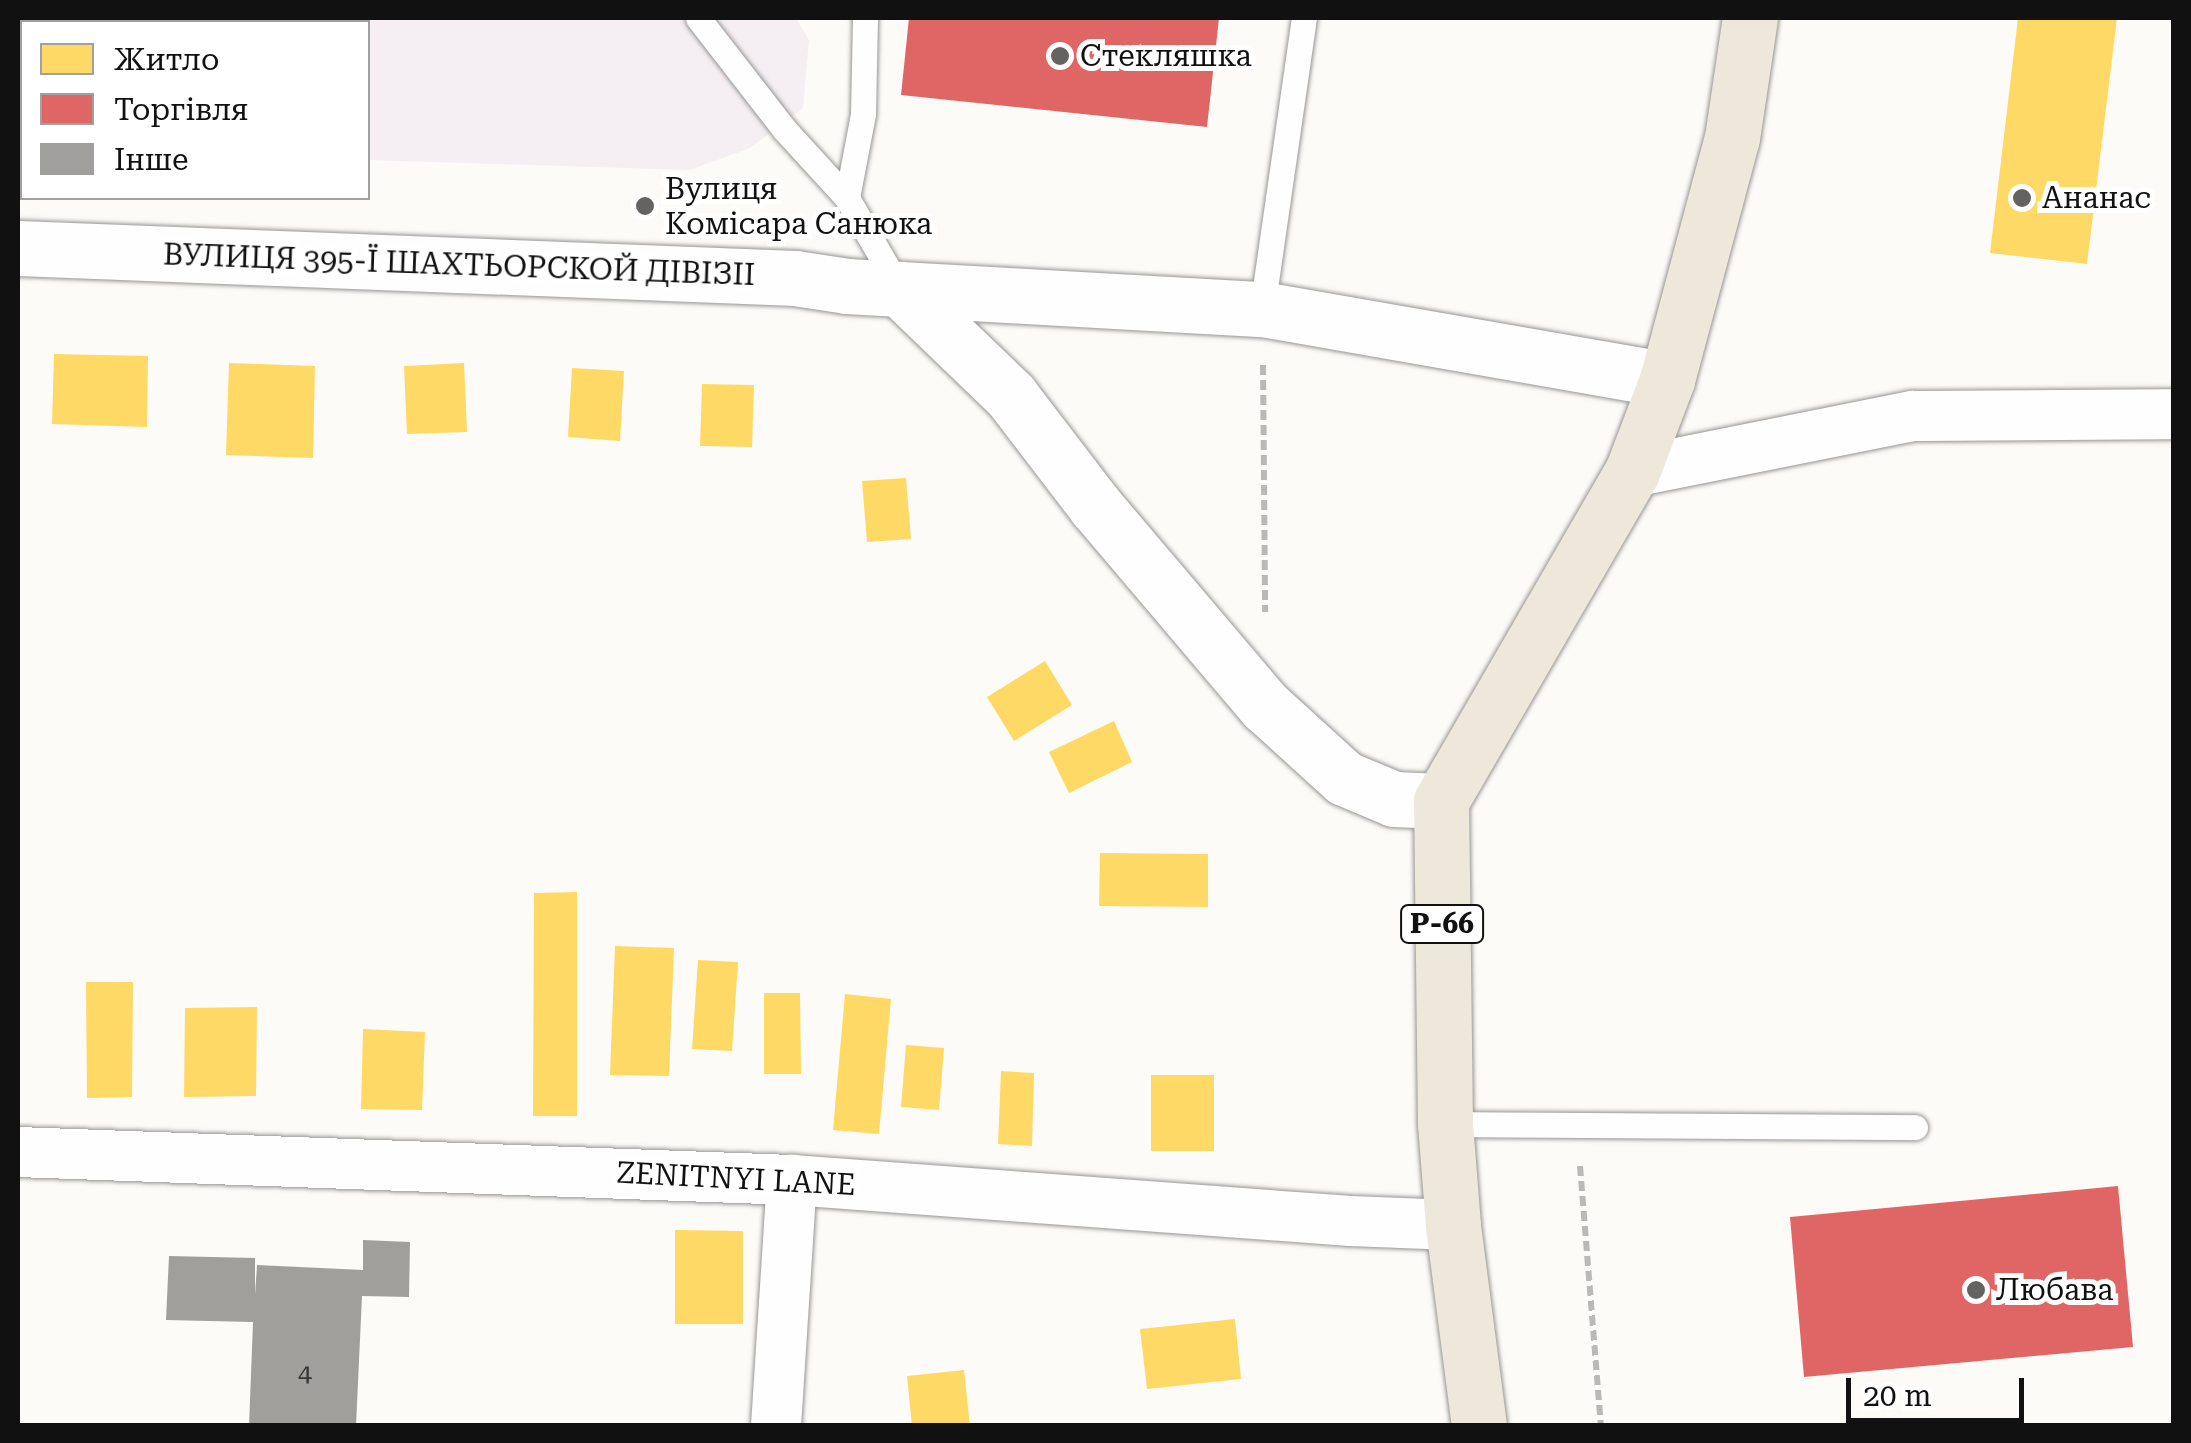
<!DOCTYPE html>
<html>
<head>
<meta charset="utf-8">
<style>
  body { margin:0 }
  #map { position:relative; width:2191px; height:1443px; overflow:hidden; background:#fdfbf7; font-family:"Roboto Serif",serif }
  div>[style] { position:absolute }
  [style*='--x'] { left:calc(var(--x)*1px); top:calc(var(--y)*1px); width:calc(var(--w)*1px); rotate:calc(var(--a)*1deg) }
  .industrial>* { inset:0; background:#f5eff3 }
  .homes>* { inset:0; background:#ffd966 }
  .shops>* { inset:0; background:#e06666 }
  .building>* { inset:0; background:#a19f9c }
  .path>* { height:6px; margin-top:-3px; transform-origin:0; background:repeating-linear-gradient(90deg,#b9b9b8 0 10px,transparent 0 15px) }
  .roads { filter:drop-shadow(0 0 2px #979695) drop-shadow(0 0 2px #979695) }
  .service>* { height:25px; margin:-12.5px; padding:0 12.5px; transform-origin:12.5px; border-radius:12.5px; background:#fffefe }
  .minor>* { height:50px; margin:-25px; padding:0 25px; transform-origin:25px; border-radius:25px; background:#fffefe }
  .tertiary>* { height:55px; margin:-27.5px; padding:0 27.5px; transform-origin:27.5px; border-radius:27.5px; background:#fffefe }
  .primary>* { height:55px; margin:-27.5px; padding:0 27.5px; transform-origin:27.5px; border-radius:27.5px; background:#eee8db }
  .dots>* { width:28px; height:28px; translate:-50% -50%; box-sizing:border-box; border:5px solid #fff; border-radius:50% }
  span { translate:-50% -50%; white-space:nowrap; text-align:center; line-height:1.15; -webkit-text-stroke:10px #fff; paint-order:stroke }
  .number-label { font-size:25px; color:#353434 }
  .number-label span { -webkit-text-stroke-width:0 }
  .shield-label span { padding:2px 8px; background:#fff; border:2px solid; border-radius:8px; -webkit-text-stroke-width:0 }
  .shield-label { font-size:28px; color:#111; font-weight:700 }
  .poi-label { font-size:30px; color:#111 }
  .left { translate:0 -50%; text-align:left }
  .street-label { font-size:30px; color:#111 }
  .frame { position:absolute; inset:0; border:20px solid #111; pointer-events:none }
  .legend { position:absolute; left:20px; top:20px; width:350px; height:180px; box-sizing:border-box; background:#fff; border:2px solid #a0a0a0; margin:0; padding:12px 18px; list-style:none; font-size:30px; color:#111 }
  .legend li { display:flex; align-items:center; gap:20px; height:50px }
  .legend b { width:50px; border:2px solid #a0a0a0 }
  .scale { position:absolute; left:1846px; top:1378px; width:178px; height:45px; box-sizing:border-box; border:5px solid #111; border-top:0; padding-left:12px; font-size:30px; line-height:35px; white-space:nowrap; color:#111; -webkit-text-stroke:8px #fff; paint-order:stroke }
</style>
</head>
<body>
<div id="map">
  <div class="industrial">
    <div style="clip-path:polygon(18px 18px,796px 18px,809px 40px,803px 108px,750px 148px,690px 170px,368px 160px,368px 22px,22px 22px,22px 149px,18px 149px)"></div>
  </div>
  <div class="homes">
    <div style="clip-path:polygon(2018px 18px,2117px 18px,2087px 264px,1990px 253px)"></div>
    <div style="clip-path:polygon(54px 354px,148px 356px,147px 427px,52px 424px)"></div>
    <div style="clip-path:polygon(229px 363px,315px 366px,313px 458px,226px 455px)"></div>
    <div style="clip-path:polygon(464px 363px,467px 432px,407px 434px,404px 366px)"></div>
    <div style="clip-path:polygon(572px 368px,624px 371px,620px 441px,568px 437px)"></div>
    <div style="clip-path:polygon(702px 384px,754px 385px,752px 447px,700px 446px)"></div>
    <div style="clip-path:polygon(906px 478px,911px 539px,867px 542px,862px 481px)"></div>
    <div style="clip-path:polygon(1045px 661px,1072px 705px,1014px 741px,987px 697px)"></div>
    <div style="clip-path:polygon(1114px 721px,1132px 762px,1069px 793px,1049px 752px)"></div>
    <div style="clip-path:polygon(1100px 853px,1208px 854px,1208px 907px,1099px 906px)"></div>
    <div style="clip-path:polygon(577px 892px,577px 1116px,533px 1116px,534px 893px)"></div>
    <div style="clip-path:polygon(615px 946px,674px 948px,669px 1076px,610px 1075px)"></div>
    <div style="clip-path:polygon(698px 960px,738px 962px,732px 1051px,692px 1049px)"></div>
    <div style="clip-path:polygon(86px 982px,133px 982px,132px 1097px,87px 1098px)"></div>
    <div style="clip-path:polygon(764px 993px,800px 993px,801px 1074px,764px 1074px)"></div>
    <div style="clip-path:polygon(845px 994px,891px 999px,879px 1134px,833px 1130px)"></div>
    <div style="clip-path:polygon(257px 1007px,256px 1096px,184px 1097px,185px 1008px)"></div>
    <div style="clip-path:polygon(363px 1029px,425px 1032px,422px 1110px,361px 1109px)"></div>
    <div style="clip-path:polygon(906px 1045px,944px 1048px,939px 1110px,901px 1107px)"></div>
    <div style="clip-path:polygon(1001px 1071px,1034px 1073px,1032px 1146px,998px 1144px)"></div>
    <div style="clip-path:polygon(1151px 1075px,1214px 1075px,1214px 1151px,1151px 1151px)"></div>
    <div style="clip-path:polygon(675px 1230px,743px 1231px,743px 1324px,675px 1324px)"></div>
    <div style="clip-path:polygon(1235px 1319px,1241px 1379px,1147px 1389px,1140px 1329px)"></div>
    <div style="clip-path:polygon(964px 1370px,970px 1426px,912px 1426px,907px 1376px)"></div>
  </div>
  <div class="shops">
    <div style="clip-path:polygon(909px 18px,1219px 18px,1207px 127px,901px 95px)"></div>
    <div style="clip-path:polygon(2118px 1186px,2133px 1347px,1804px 1377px,1790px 1217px)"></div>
  </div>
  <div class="building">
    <div style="clip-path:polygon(363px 1240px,410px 1242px,409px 1297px,362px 1296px,356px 1426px,249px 1426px,253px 1322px,166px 1320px,169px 1256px,255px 1258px,255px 1295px,257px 1265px,363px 1270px)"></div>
  </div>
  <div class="path">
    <div style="--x:1263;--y:365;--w:247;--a:89.5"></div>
    <div style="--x:1580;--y:1166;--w:261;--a:85.4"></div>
  </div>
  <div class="roads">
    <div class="service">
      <div style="--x:698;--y:18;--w:140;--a:52.2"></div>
      <div style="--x:784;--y:129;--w:93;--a:47.6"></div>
      <div style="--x:847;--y:198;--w:105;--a:59.8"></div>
      <div style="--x:847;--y:198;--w:86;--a:-79.2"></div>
      <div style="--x:863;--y:114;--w:96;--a:-88.8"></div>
      <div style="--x:1262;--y:309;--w:294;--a:-81.8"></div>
      <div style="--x:1445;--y:1124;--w:470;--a:0.4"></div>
    </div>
    <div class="minor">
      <div style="--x:1632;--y:472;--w:287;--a:-11.3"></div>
      <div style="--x:1913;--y:416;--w:261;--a:-0.4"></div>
      <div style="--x:18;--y:1152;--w:775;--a:2.07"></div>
      <div style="--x:792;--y:1180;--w:560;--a:4.2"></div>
      <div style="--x:1350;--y:1221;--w:103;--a:2.2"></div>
      <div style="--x:776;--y:1426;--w:247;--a:-86.3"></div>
    </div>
    <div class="tertiary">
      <div style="--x:18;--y:248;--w:778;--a:2.21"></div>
      <div style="--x:795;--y:278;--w:53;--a:8.7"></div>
      <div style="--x:847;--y:286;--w:416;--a:3.2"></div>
      <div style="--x:1262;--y:309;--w:411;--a:9.9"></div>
      <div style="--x:900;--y:289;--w:154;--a:43.9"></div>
      <div style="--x:1011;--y:396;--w:140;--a:52.6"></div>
      <div style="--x:1096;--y:507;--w:261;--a:49.7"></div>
      <div style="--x:1265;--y:706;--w:107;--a:42.3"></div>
      <div style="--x:1344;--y:778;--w:54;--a:22.8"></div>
      <div style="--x:1394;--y:799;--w:47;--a:2.4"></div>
    </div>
    <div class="primary">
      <div style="--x:1479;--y:1426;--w:203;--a:-97.4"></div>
      <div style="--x:1453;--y:1225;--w:101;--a:-94.5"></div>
      <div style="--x:1445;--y:1124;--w:323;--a:-90.7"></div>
      <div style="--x:1441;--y:801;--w:380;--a:-59.9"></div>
      <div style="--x:1632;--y:472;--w:98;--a:-69.2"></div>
      <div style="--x:1667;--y:380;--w:251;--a:-75"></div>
      <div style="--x:1732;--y:138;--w:121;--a:-81.5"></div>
    </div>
  </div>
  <div class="dots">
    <div style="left:1060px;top:56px;background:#646362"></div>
    <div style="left:2022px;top:198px;background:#646362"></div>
    <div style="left:645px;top:206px;background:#646362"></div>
    <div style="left:1976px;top:1290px;background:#646362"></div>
  </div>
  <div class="number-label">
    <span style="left:305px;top:1374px">4</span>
  </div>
  <div class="shield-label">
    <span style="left:1442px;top:924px">Р-66</span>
  </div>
  <div class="poi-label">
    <span class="left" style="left:1080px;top:56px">Стекляшка</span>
    <span class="left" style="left:665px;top:206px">Вулиця<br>Комісара Санюка</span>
    <span class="left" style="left:2042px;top:198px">Ананас</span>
    <span class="left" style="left:1996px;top:1290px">Любава</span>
  </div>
  <div class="street-label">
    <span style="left:459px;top:265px;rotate:2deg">ВУЛИЦЯ 395-Ї ШАХТЬОРСКОЙ ДІВІЗІІ</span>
    <span style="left:736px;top:1179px;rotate:3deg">ZENITNYI LANE</span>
  </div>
  <div class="frame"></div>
  <ul class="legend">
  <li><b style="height:28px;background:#ffd966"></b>Житло</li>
  <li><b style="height:28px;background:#e06666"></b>Торгівля</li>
  <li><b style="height:28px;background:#a19f9c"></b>Інше</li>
  </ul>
  <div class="scale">20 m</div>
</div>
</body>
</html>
